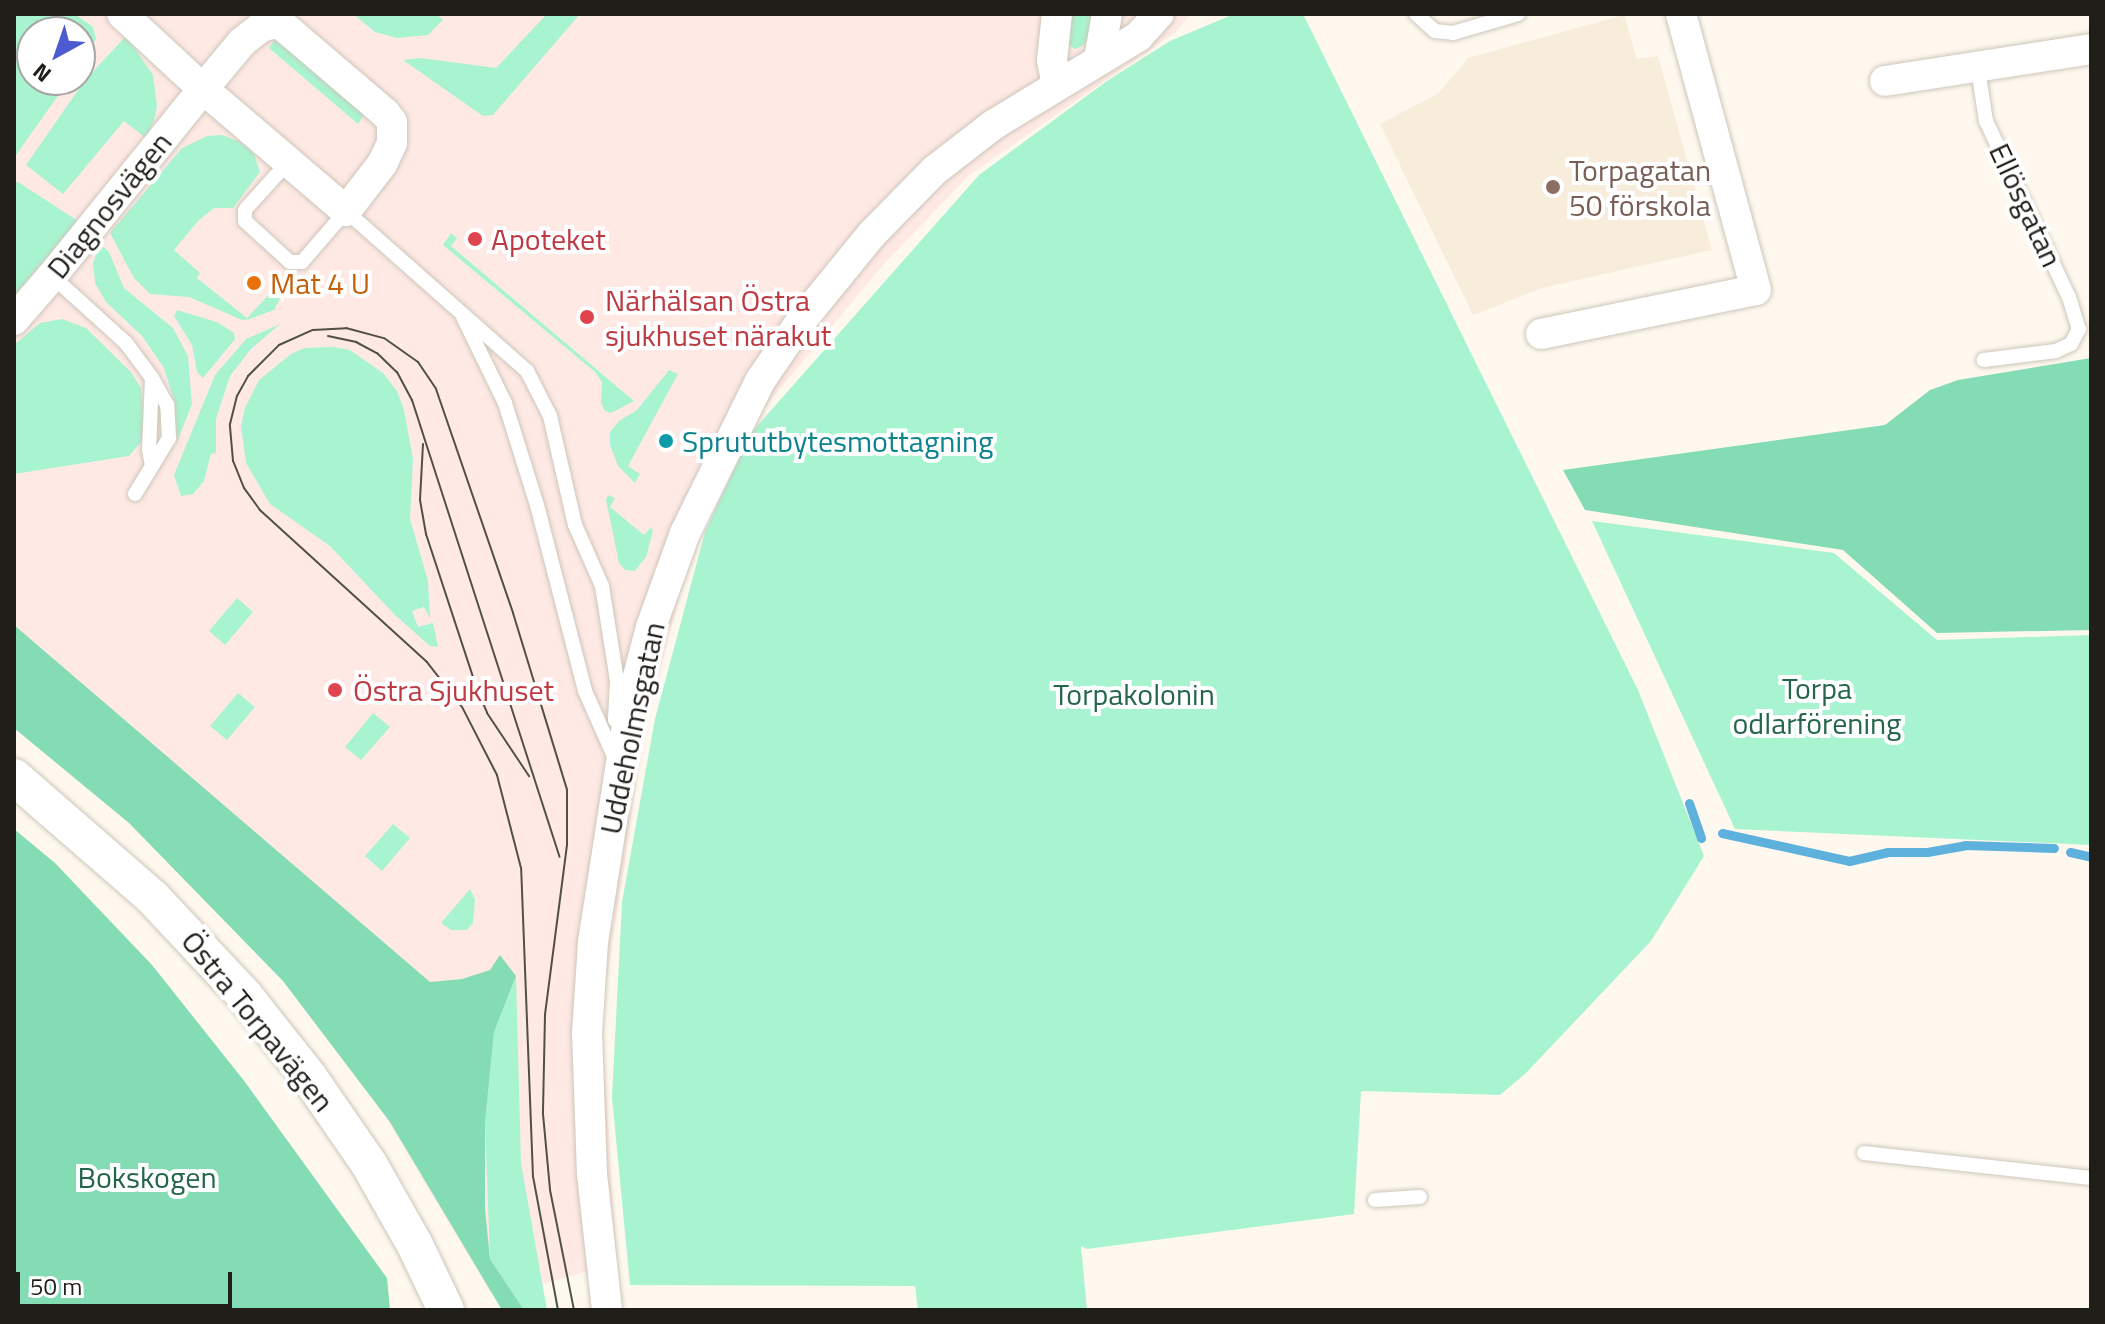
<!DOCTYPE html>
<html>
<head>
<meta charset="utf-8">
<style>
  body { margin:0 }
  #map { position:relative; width:2105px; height:1324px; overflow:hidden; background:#fef8ee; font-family:"Titillium Web",sans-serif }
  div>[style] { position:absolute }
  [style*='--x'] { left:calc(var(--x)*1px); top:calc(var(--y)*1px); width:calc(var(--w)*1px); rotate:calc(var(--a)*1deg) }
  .built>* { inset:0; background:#f8ecda }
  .medical>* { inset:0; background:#fee9e4 }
  .green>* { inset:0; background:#a9f4d0 }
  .forest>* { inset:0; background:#84dcb4 }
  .stream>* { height:9px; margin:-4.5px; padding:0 4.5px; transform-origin:4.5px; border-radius:4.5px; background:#5fb1dd }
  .roads { filter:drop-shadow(0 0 2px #cdc6bb) drop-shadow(0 0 2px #cdc6bb) }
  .service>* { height:14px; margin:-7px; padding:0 7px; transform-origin:7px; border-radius:7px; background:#fff }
  .minor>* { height:30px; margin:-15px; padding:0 15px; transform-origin:15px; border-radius:15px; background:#fff }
  .tertiary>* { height:36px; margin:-18px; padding:0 18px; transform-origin:18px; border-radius:18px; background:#fff }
  .tram>* { height:2px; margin:-1px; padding:0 1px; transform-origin:1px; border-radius:1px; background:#524f49 }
  .dots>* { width:22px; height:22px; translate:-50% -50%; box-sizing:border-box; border:4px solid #fff; border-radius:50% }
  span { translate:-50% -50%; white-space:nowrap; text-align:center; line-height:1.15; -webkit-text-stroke:8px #fff; paint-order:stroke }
  .education-label { font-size:30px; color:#785e54 }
  .left { translate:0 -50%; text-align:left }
  .street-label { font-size:30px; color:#201e19 }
  .health-label { font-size:30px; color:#be3a42 }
  .food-label { font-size:30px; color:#c56008 }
  .culture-label { font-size:30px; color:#0d838f }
  .park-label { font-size:30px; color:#25664b }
  .frame { position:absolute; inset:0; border:16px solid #201e19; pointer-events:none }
  .north { position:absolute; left:16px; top:16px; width:80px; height:80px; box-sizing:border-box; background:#fff; border:2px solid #a6a5a3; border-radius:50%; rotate:220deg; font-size:22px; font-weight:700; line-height:32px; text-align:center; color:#201e19 }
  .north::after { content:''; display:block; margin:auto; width:28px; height:36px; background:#4c5bd0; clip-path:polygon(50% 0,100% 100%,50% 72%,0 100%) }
  .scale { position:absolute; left:16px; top:1272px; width:216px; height:36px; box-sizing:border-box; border:4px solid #201e19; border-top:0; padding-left:10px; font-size:24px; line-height:28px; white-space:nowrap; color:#201e19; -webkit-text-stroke:6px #fff; paint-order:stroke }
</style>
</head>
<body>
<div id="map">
  <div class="built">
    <div style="clip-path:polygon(1624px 15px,1637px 59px,1658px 56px,1712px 250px,1542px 288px,1473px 315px,1380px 124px,1439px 93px,1468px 58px)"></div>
  </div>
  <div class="medical">
    <div style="clip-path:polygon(evenodd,14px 14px,1190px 14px,1176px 32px,969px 175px,882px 266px,749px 426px,690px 555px,644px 735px,601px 1016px,617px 1263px,517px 1291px,490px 1292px,383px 1113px,283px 981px,129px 823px,14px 728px,14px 14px,32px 32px,80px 32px,80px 80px,32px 80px,32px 32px)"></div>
  </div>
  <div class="green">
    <div style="clip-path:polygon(14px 14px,75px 14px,93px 27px,96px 39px,80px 64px,80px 32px,32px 32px,32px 80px,69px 80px,14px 158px)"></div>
    <div style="clip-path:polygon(353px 14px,436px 14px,443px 20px,428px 35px,397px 38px,375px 32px)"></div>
    <div style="clip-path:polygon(547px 14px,580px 14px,493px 115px,483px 116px,403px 60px,420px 58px,496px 68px)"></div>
    <div style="clip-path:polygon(1068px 14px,1094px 14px,1089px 36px,1084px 45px,1075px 49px,1068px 45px)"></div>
    <div style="clip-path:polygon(1234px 14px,1303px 14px,1638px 690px,1704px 856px,1651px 941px,1526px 1073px,1500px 1095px,1361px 1091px,1354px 1214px,1087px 1249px,1081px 1246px,1087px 1310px,918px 1310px,915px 1286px,630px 1285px,612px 1097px,622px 902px,655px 719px,705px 532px,750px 434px,979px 175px,1107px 81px,1170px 41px)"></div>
    <div style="clip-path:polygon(126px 36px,153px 75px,157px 106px,154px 121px,146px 138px,124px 121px,63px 194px,26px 165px,85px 80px)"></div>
    <div style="clip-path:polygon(274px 41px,278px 41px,365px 113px,358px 124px,269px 48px)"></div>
    <div style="clip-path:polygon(222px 135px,240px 142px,254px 154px,260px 172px,233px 208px,214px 208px,198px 221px,174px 250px,200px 273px,197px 278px,247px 318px,275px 288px,280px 299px,274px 310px,250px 319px,242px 320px,189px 297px,150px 294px,134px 278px,110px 233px,182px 148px,207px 136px)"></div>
    <div style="clip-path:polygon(18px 182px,78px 221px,14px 296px,14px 183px)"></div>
    <div style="clip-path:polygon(451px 233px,457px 238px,451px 246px,634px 401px,611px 413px,605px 411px,601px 403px,602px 382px,595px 372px,443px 245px)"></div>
    <div style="clip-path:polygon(100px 244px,109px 252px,124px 288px,173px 328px,188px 356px,192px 404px,177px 442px,175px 403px,164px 368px,142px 336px,106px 302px,95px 283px,93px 263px)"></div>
    <div style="clip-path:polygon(177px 310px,217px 322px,234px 333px,235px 339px,203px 378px,197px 372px,192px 345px,174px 316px)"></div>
    <div style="clip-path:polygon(62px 319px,86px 328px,131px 372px,141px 388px,144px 426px,141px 442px,129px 456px,14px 474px,14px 345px,40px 323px)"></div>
    <div style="clip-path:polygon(280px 324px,251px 349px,230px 376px,216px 419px,216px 453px,211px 454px,204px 481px,193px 494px,181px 496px,174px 475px,215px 375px,246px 339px)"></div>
    <div style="clip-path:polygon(333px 347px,350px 350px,383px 373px,397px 391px,404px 410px,413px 459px,410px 519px,428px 581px,430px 618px,424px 607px,412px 611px,418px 627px,433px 623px,438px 647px,430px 646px,395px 615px,330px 546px,270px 504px,246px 463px,241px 426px,245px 408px,259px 380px,291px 354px,304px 348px)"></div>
    <div style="clip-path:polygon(669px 370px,678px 374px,628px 466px,640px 474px,635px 483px,618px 466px,610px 445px,610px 432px,619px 421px,637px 410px)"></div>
    <div style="clip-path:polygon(608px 495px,615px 498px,610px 507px,644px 535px,651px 527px,653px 531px,646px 557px,635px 571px,625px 570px,619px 563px,606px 500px)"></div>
    <div style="clip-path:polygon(1592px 521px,1834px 553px,1937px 640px,2091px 635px,2091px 845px,1735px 829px)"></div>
    <div style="clip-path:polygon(237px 598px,253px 612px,225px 645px,209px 631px)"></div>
    <div style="clip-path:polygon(238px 693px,255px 707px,227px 740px,210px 726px)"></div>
    <div style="clip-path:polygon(373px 713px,390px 727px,361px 760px,345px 747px)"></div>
    <div style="clip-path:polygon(393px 824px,410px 838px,382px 871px,365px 856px)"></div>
    <div style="clip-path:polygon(470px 889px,475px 899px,473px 923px,467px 930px,451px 930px,441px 923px)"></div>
    <div style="clip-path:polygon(516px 976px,521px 1163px,547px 1310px,524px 1310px,490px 1259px,485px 1123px,494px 1032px)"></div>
  </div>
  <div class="forest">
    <div style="clip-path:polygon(2091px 358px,2091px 630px,1937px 633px,1843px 550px,1585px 510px,1563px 470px,1885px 425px,1930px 390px,1958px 380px)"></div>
    <div style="clip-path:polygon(14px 625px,430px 982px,462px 979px,490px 970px,500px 955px,516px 976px,494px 1032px,485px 1123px,485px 1209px,490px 1259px,524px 1310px,502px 1310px,390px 1122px,283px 981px,129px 823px,14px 728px)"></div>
    <div style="clip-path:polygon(14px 829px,55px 863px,152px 965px,245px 1082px,387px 1278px,390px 1310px,14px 1310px)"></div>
  </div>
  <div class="stream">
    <div style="--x:1689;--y:803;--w:37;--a:71"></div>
    <div style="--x:1722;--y:833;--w:130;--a:12.4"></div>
    <div style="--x:1849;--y:861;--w:40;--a:-13"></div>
    <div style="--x:1888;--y:852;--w:39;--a:0"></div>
    <div style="--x:1927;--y:852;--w:39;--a:-10"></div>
    <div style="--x:1965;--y:845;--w:89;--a:1.9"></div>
    <div style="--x:2070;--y:852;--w:22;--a:13"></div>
  </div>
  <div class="roads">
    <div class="service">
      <div style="--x:1416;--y:14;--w:25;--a:42"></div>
      <div style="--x:1435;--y:31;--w:18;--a:6"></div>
      <div style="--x:1453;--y:33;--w:68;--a:-16.3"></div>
      <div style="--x:1978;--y:69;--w:53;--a:81.3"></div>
      <div style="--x:1986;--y:121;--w:195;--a:64.8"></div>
      <div style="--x:2069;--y:297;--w:34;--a:73"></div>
      <div style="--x:2079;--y:329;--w:17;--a:118"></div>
      <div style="--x:2071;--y:344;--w:17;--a:155"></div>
      <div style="--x:2056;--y:351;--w:73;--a:172.9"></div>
      <div style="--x:288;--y:162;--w:64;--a:131.9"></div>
      <div style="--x:245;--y:210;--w:11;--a:90"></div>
      <div style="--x:245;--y:221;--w:61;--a:42.3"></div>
      <div style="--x:290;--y:262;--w:12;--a:0"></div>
      <div style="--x:302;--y:262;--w:67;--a:-49.2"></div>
      <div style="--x:346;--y:211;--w:242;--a:41.5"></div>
      <div style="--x:527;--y:371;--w:51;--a:62.9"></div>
      <div style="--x:550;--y:416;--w:112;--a:77.1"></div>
      <div style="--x:575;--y:525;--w:67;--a:66.1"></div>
      <div style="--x:602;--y:586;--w:96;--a:81"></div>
      <div style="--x:617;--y:681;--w:39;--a:93"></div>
      <div style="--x:52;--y:276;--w:100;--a:42.2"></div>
      <div style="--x:126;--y:343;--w:44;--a:53.4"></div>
      <div style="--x:152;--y:378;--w:72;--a:92.4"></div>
      <div style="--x:149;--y:450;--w:15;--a:79"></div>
      <div style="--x:463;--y:317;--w:96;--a:64"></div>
      <div style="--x:505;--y:403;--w:107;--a:72.6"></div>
      <div style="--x:537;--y:505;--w:192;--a:75.5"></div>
      <div style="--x:585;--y:691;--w:69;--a:66"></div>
      <div style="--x:135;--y:494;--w:66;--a:-58.7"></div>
      <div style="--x:169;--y:438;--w:33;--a:-93"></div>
      <div style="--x:167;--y:405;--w:31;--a:-119"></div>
      <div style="--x:1864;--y:1153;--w:228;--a:6.3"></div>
      <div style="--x:1375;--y:1200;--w:45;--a:-3.8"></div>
    </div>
    <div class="minor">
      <div style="--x:1057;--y:14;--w:46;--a:96.2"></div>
      <div style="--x:1052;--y:60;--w:25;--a:79"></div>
      <div style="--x:1099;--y:59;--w:46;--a:-79.9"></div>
      <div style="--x:1885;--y:81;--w:208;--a:-8.8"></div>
      <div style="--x:14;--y:320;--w:58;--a:-49.2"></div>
      <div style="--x:52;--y:276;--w:240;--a:-51.1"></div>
      <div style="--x:203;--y:89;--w:61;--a:-50.3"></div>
      <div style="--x:242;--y:42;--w:24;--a:-38"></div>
      <div style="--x:261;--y:27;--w:15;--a:-16"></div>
      <div style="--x:275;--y:23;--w:9;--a:21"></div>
      <div style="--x:283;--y:26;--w:134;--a:40.5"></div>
      <div style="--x:385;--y:113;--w:11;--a:52"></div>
      <div style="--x:392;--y:122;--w:21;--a:90"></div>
      <div style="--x:392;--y:143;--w:23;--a:115"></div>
      <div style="--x:382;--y:164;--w:59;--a:127.5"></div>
      <div style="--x:346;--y:211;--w:188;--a:-139.5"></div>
      <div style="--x:203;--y:89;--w:110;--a:-137.2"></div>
      <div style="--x:1541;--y:334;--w:219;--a:-11.6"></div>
      <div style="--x:1756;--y:290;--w:286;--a:-105.2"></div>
      <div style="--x:607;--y:1310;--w:136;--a:-96.3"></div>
      <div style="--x:592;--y:1175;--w:142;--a:-92"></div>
      <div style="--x:587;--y:1033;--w:91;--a:-86.2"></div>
      <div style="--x:593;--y:942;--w:238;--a:-81.1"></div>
      <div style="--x:630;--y:707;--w:83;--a:-75.3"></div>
      <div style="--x:651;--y:627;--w:100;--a:-70.1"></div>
      <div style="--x:685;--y:533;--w:169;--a:-63.7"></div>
      <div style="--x:760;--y:381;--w:73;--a:-55.7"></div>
      <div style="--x:801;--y:321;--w:112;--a:-50.8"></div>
      <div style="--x:872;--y:234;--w:90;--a:-45.5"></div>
      <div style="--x:935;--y:170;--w:73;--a:-37.8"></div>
      <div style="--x:993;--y:125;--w:170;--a:-31.3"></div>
      <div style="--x:1138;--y:37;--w:31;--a:-48"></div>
    </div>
    <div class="tertiary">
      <div style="--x:14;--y:777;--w:184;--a:41"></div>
      <div style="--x:153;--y:898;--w:133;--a:46.8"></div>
      <div style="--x:244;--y:995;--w:105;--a:51.6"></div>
      <div style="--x:309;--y:1077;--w:106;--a:55.4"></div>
      <div style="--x:369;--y:1164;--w:93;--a:60.4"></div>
      <div style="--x:415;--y:1245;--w:72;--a:64.5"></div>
    </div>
  </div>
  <div class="tram">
    <div style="--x:328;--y:336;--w:29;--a:12"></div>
    <div style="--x:356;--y:342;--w:24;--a:28"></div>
    <div style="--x:377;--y:353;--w:28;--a:44"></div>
    <div style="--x:397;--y:372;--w:32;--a:62"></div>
    <div style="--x:412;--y:400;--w:480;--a:72.1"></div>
    <div style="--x:423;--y:444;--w:56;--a:93.1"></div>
    <div style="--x:420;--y:500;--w:35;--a:80"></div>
    <div style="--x:426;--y:534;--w:163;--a:71.8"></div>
    <div style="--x:477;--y:689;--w:26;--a:67"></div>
    <div style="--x:487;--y:713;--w:76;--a:56.3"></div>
    <div style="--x:558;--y:1310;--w:135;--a:-100.6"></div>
    <div style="--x:533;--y:1177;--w:309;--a:-92.2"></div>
    <div style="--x:521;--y:868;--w:96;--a:-104.5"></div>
    <div style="--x:497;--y:775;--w:76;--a:-117.2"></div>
    <div style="--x:462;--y:707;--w:57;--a:-127.9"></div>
    <div style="--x:427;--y:662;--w:226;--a:-137.7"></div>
    <div style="--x:260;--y:510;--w:27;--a:-126"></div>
    <div style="--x:244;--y:488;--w:29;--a:-112"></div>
    <div style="--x:233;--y:461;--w:37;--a:-95"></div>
    <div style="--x:230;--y:424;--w:29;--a:-76"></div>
    <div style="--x:237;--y:396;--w:23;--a:-61"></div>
    <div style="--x:248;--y:376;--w:44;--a:-45"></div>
    <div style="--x:279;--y:345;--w:37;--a:-24"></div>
    <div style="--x:313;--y:330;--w:33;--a:-3"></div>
    <div style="--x:346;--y:328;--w:39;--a:15"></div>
    <div style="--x:384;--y:338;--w:42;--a:35.2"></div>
    <div style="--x:418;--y:362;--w:32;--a:56"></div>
    <div style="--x:436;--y:389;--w:237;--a:71"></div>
    <div style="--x:513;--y:613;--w:185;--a:73"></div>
    <div style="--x:567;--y:790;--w:55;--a:90"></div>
    <div style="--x:567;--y:845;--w:171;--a:97.4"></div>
    <div style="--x:545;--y:1015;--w:99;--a:91.2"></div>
    <div style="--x:543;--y:1114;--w:76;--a:84.7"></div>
    <div style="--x:550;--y:1190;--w:122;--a:78.7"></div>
  </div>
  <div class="dots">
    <div style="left:1553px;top:187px;background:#8d6e63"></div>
    <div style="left:475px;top:239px;background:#e0444e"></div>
    <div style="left:254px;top:283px;background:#e8710a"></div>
    <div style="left:587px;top:317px;background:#e0444e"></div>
    <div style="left:666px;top:441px;background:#0f9aa8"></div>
    <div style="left:335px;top:690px;background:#e0444e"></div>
  </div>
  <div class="education-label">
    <span class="left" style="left:1569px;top:187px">Torpagatan<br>50 förskola</span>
  </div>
  <div class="street-label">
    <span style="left:109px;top:205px;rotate:-51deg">Diagnosvägen</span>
    <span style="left:2026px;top:205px;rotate:65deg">Ellösgatan</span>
    <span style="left:632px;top:728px;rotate:-78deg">Uddeholmsgatan</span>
    <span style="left:258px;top:1021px;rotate:51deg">Östra Torpavägen</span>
  </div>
  <div class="health-label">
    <span class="left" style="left:491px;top:239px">Apoteket</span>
    <span class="left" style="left:605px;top:317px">Närhälsan Östra<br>sjukhuset närakut</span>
    <span class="left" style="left:353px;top:690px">Östra Sjukhuset</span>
  </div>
  <div class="food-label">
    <span class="left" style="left:270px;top:283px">Mat 4 U</span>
  </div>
  <div class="culture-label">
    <span class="left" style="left:682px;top:441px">Sprututbytesmottagning</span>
  </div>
  <div class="park-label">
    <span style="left:1817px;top:705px">Torpa<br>odlarförening</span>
    <span style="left:1134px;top:694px">Torpakolonin</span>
    <span style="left:147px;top:1177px">Bokskogen</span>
  </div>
  <div class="frame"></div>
  <div class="north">N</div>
  <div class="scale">50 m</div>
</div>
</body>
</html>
